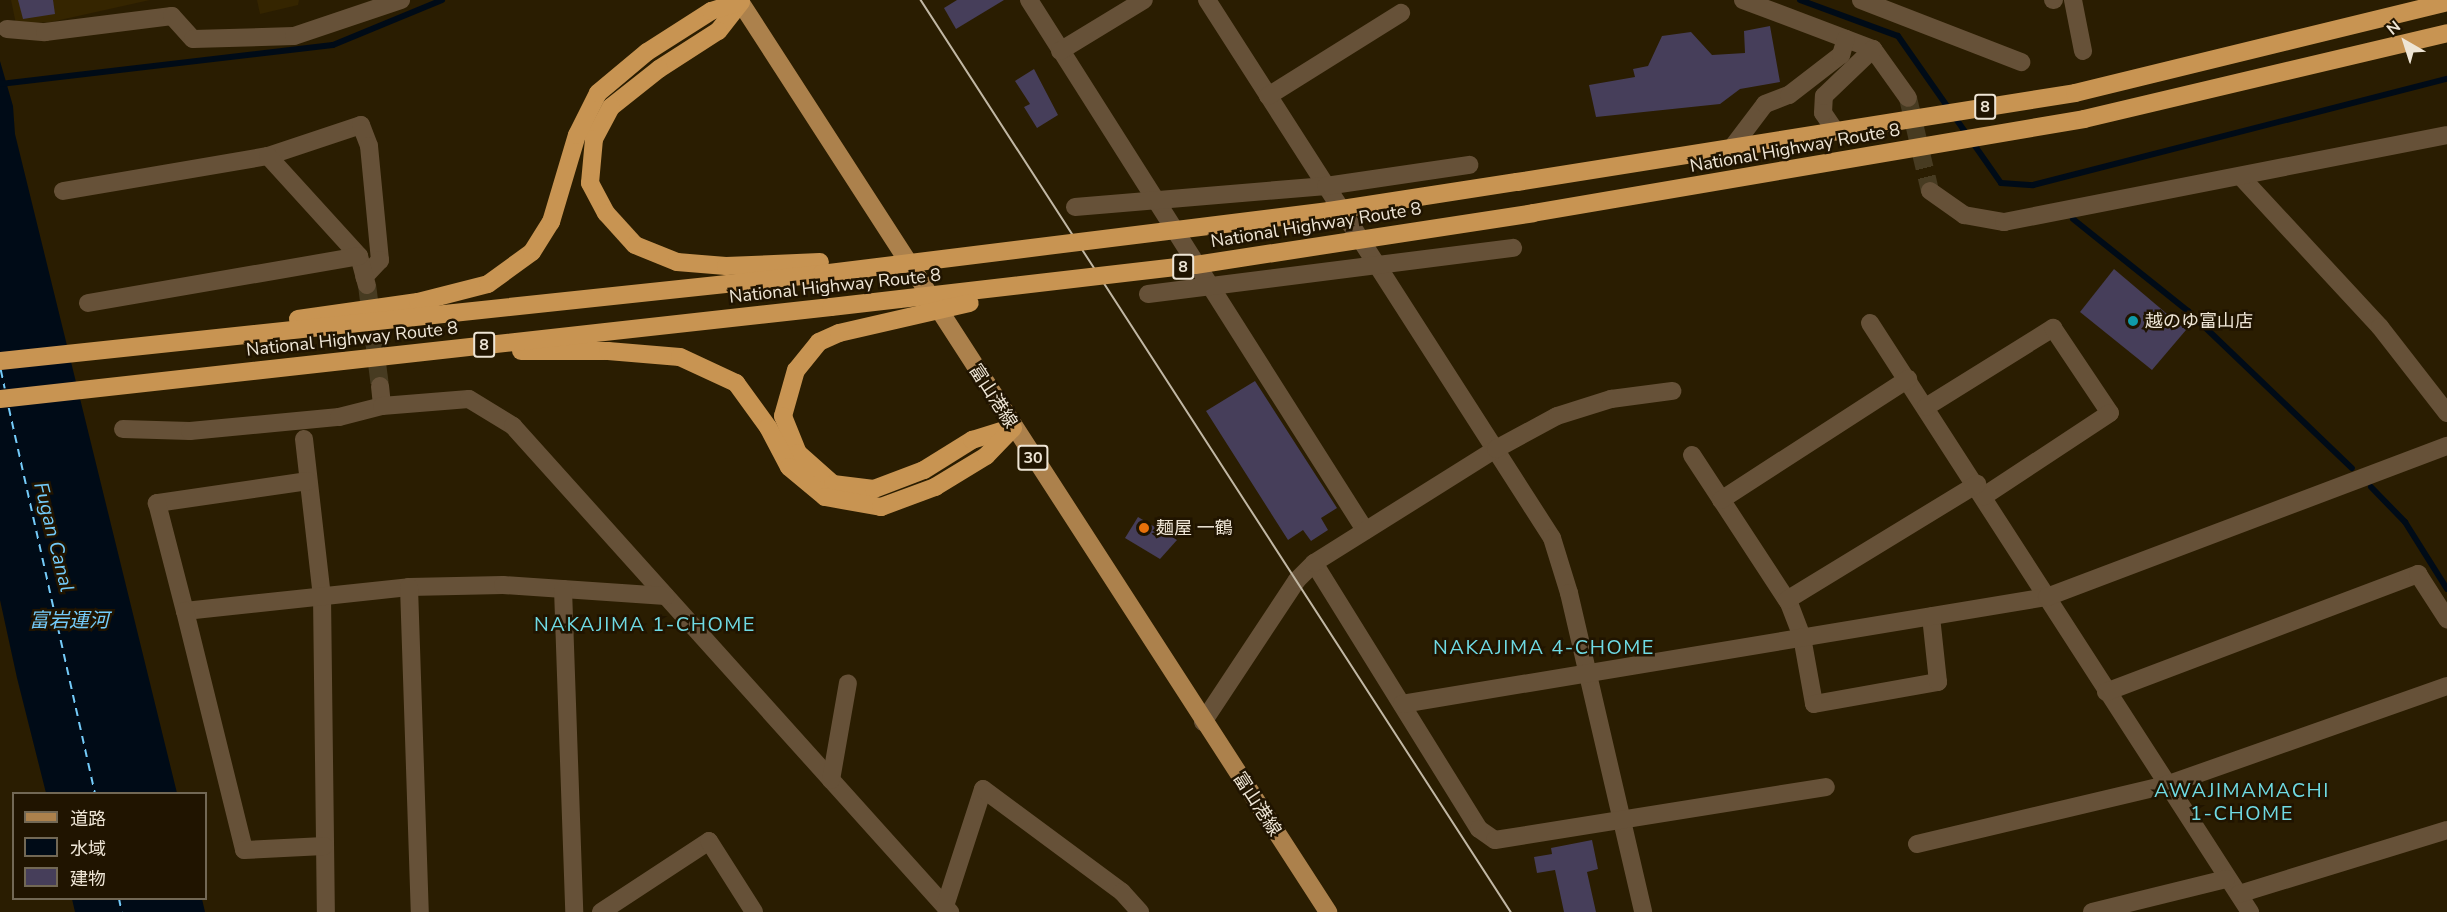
<!DOCTYPE html>
<html>
<head>
<meta charset="utf-8">
<style>
  body { margin:0 }
  #map { position:relative; width:2447px; height:912px; overflow:hidden; background:#2a1d01; font-family:"Nunito Sans","Noto Sans JP",sans-serif }
  div>[style] { position:absolute }
  [style*='--x'] { left:calc(var(--x)*1px); top:calc(var(--y)*1px); width:calc(var(--w)*1px); rotate:calc(var(--a)*1deg) }
  .built>* { inset:0; background:#352500 }
  .water>* { inset:0; background:#000b17 }
  .stream>* { height:6px; margin:-3px; padding:0 3px; transform-origin:3px; border-radius:3px; background:#000b17 }
  .ferry>* { height:1.5px; margin-top:-0.75px; transform-origin:0; background:repeating-linear-gradient(90deg,#74cbf9 0 8px,transparent 0 14px) }
  .building>* { inset:0; background:#463e5a }
  .street-tunnel>* { height:18px; margin-top:-9px; transform-origin:0; background:repeating-linear-gradient(90deg,#473b21 0 18px,transparent 0 27px) }
  .street>* { height:18px; margin:-9px; padding:0 9px; transform-origin:9px; border-radius:9px; background:#665138 }
  .primary>* { height:18px; margin:-9px; padding:0 9px; transform-origin:9px; border-radius:9px; background:#ac814c }
  .highway>* { height:18px; margin:-9px; padding:0 9px; transform-origin:9px; border-radius:9px; background:#c89452 }
  .tram>* { height:1.5px; margin:-0.75px; padding:0 0.75px; transform-origin:0.75px; border-radius:0.75px; background:#c1b7a4 }
  .highway-bridge>* { height:18px; margin:-9px; padding:0 9px; transform-origin:9px; border-radius:9px; background:#c89452 }
  .dots>* { width:16px; height:16px; translate:-50% -50%; box-sizing:border-box; border:3px solid #201400; border-radius:50% }
  span { translate:-50% -50%; white-space:nowrap; text-align:center; line-height:1.15; -webkit-text-stroke:5px #201400; paint-order:stroke }
  .shield-label span { padding:2px 4px; background:#201400; border:2px solid; border-radius:4px; -webkit-text-stroke-width:0 }
  .shield-label { font-size:16px; color:#eee5d5; font-weight:700 }
  .street-label { font-size:18px; color:#eee5d5 }
  .poi-label { font-size:18px; color:#eee5d5 }
  .left { translate:0 -50%; text-align:left }
  .water-label { font-size:20px; color:#74cbf9; font-style:italic }
  .neighbourhood-label { font-size:20px; color:#6fdbe4; letter-spacing:1.5px }
  .legend { position:absolute; left:12px; top:792px; width:195px; height:108px; box-sizing:border-box; background:#201400; border:2px solid #726855; margin:0; padding:8px 10px; list-style:none; font-size:18px; color:#eee5d5 }
  .legend li { display:flex; align-items:center; gap:12px; height:30px }
  .legend b { width:30px; border:2px solid #726855 }
  .north { position:absolute; left:2375px; top:12px; width:60px; height:60px; -webkit-text-stroke:4px #201400; paint-order:stroke; rotate:321deg; font-size:16px; font-weight:700; line-height:24px; text-align:center; color:#eee5d5 }
  .north::after { content:''; display:block; margin:auto; width:21px; height:27px; background:#eee5d5; clip-path:polygon(50% 0,100% 100%,50% 72%,0 100%) }
</style>
</head>
<body>
<div id="map">
  <div class="built">
    <div style="clip-path:polygon(11px 0,150px 0,51px 22px,16px 24px)"></div>
    <div style="clip-path:polygon(257px 0,299px 0,298px 5px,260px 14px)"></div>
  </div>
  <div class="water">
    <div style="clip-path:polygon(0 61px,13px 106px,15px 134px,177px 793px,46px 793px,17px 678px,0 600px)"></div>
    <div style="clip-path:polygon(72px 899px,202px 899px,205px 912px,75px 912px)"></div>
  </div>
  <div class="stream">
    <div style="--x:1800;--y:0;--w:104;--a:20.2"></div>
    <div style="--x:1898;--y:36;--w:179;--a:55"></div>
    <div style="--x:2001;--y:183;--w:32;--a:4"></div>
    <div style="--x:2033;--y:185;--w:427;--a:-14.4"></div>
    <div style="--x:0;--y:84;--w:335;--a:-6.7"></div>
    <div style="--x:333;--y:45;--w:118;--a:-22.4"></div>
    <div style="--x:2073;--y:219;--w:147;--a:38.7"></div>
    <div style="--x:2188;--y:311;--w:227;--a:43.8"></div>
    <div style="--x:2371;--y:487;--w:49;--a:45.8"></div>
    <div style="--x:2405;--y:522;--w:79;--a:57.9"></div>
  </div>
  <div class="ferry">
    <div style="--x:1;--y:370;--w:19;--a:78"></div>
    <div style="--x:9;--y:408;--w:395;--a:77.4"></div>
    <div style="--x:119;--y:898;--w:14;--a:78"></div>
  </div>
  <div class="building">
    <div style="clip-path:polygon(18px 0,53px 0,55px 14px,23px 19px)"></div>
    <div style="clip-path:polygon(957px 0,1004px 0,956px 29px,944px 8px)"></div>
    <div style="clip-path:polygon(1770px 26px,1780px 82px,1740px 89px,1720px 104px,1596px 117px,1589px 85px,1635px 77px,1633px 69px,1648px 66px,1662px 36px,1691px 32px,1712px 55px,1745px 53px,1744px 31px)"></div>
    <div style="clip-path:polygon(1034px 69px,1058px 115px,1037px 128px,1024px 107px,1030px 104px,1015px 81px)"></div>
    <div style="clip-path:polygon(2114px 269px,2186px 330px,2152px 370px,2080px 312px)"></div>
    <div style="clip-path:polygon(1255px 381px,1337px 508px,1321px 518px,1328px 530px,1311px 541px,1303px 530px,1288px 540px,1206px 411px)"></div>
    <div style="clip-path:polygon(1138px 517px,1177px 540px,1160px 559px,1125px 538px)"></div>
    <div style="clip-path:polygon(1592px 840px,1598px 869px,1587px 872px,1596px 912px,1564px 912px,1555px 870px,1537px 873px,1534px 857px,1552px 854px,1551px 848px)"></div>
  </div>
  <div class="street-tunnel">
    <div style="--x:1908;--y:98;--w:96;--a:76.7"></div>
    <div style="--x:367;--y:285;--w:102;--a:82.7"></div>
  </div>
  <div class="street">
    <div style="--x:1029;--y:0;--w:628;--a:57.63"></div>
    <div style="--x:1207;--y:0;--w:639;--a:57.33"></div>
    <div style="--x:1552;--y:538;--w:58;--a:72.8"></div>
    <div style="--x:1569;--y:593;--w:327;--a:76.9"></div>
    <div style="--x:1743;--y:0;--w:139;--a:20.7"></div>
    <div style="--x:1873;--y:49;--w:60;--a:54.5"></div>
    <div style="--x:1861;--y:0;--w:172;--a:21.2"></div>
    <div style="--x:2053;--y:0;--w:1;--a:0"></div>
    <div style="--x:2073;--y:0;--w:52;--a:78.9"></div>
    <div style="--x:7;--y:29;--w:38;--a:5"></div>
    <div style="--x:45;--y:32;--w:128;--a:-7.2"></div>
    <div style="--x:172;--y:16;--w:31;--a:48"></div>
    <div style="--x:193;--y:39;--w:101;--a:-1.7"></div>
    <div style="--x:294;--y:36;--w:113;--a:-18.6"></div>
    <div style="--x:1060;--y:51;--w:98;--a:-31.3"></div>
    <div style="--x:1268;--y:96;--w:157;--a:-32"></div>
    <div style="--x:1836;--y:132;--w:23;--a:-124"></div>
    <div style="--x:1823;--y:113;--w:17;--a:-87"></div>
    <div style="--x:1824;--y:96;--w:68;--a:-43.8"></div>
    <div style="--x:1731;--y:149;--w:56;--a:-52.9"></div>
    <div style="--x:1765;--y:104;--w:26;--a:-21"></div>
    <div style="--x:1789;--y:95;--w:66;--a:-37.6"></div>
    <div style="--x:1841;--y:55;--w:17;--a:-73"></div>
    <div style="--x:268;--y:156;--w:98;--a:-18.4"></div>
    <div style="--x:361;--y:125;--w:22;--a:69"></div>
    <div style="--x:369;--y:146;--w:115;--a:84.5"></div>
    <div style="--x:380;--y:260;--w:23;--a:133"></div>
    <div style="--x:2242;--y:178;--w:203;--a:47.2"></div>
    <div style="--x:2380;--y:327;--w:109;--a:52.1"></div>
    <div style="--x:63;--y:191;--w:208;--a:-9.7"></div>
    <div style="--x:268;--y:156;--w:135;--a:47.7"></div>
    <div style="--x:359;--y:256;--w:30;--a:75"></div>
    <div style="--x:1930;--y:191;--w:42;--a:35.2"></div>
    <div style="--x:1964;--y:215;--w:41;--a:9.9"></div>
    <div style="--x:2004;--y:222;--w:451;--a:-11.1"></div>
    <div style="--x:1075;--y:207;--w:252;--a:-4.8"></div>
    <div style="--x:1326;--y:186;--w:145;--a:-8.4"></div>
    <div style="--x:1148;--y:294;--w:368;--a:-7.2"></div>
    <div style="--x:88;--y:303;--w:275;--a:-9.8"></div>
    <div style="--x:1870;--y:323;--w:701;--a:57.17"></div>
    <div style="--x:380;--y:386;--w:20;--a:84"></div>
    <div style="--x:1926;--y:407;--w:150;--a:-31.9"></div>
    <div style="--x:2053;--y:328;--w:102;--a:56.2"></div>
    <div style="--x:2110;--y:413;--w:151;--a:146.6"></div>
    <div style="--x:123;--y:429;--w:67;--a:1.7"></div>
    <div style="--x:190;--y:431;--w:150;--a:-5.4"></div>
    <div style="--x:339;--y:417;--w:44;--a:-14.3"></div>
    <div style="--x:382;--y:406;--w:87;--a:-4.6"></div>
    <div style="--x:469;--y:399;--w:52;--a:31.5"></div>
    <div style="--x:513;--y:426;--w:654;--a:48.04"></div>
    <div style="--x:304;--y:439;--w:158;--a:83.5"></div>
    <div style="--x:322;--y:596;--w:316;--a:89.3"></div>
    <div style="--x:1692;--y:455;--w:177;--a:56.8"></div>
    <div style="--x:1789;--y:603;--w:36;--a:69"></div>
    <div style="--x:1802;--y:637;--w:68;--a:79.8"></div>
    <div style="--x:1814;--y:704;--w:126;--a:-10.1"></div>
    <div style="--x:1938;--y:682;--w:66;--a:-96.1"></div>
    <div style="--x:308;--y:481;--w:153;--a:171.7"></div>
    <div style="--x:157;--y:503;--w:112;--a:75.5"></div>
    <div style="--x:185;--y:611;--w:225;--a:-6.1"></div>
    <div style="--x:409;--y:587;--w:94;--a:-1.2"></div>
    <div style="--x:503;--y:585;--w:163;--a:3.9"></div>
    <div style="--x:1721;--y:500;--w:223;--a:-32.9"></div>
    <div style="--x:1314;--y:563;--w:313;--a:58.2"></div>
    <div style="--x:1479;--y:829;--w:19;--a:35"></div>
    <div style="--x:1495;--y:840;--w:335;--a:-9.1"></div>
    <div style="--x:409;--y:587;--w:325;--a:88.1"></div>
    <div style="--x:563;--y:589;--w:323;--a:88"></div>
    <div style="--x:1787;--y:600;--w:223;--a:-31.4"></div>
    <div style="--x:185;--y:611;--w:246;--a:76.1"></div>
    <div style="--x:244;--y:850;--w:80;--a:-2.9"></div>
    <div style="--x:2106;--y:692;--w:334;--a:-20.7"></div>
    <div style="--x:2418;--y:574;--w:54;--a:57.2"></div>
    <div style="--x:1402;--y:704;--w:654;--a:-9.42"></div>
    <div style="--x:2047;--y:597;--w:428;--a:-20.7"></div>
    <div style="--x:1203;--y:722;--w:170;--a:-56.5"></div>
    <div style="--x:1297;--y:580;--w:24;--a:-45"></div>
    <div style="--x:1314;--y:563;--w:215;--a:-32.1"></div>
    <div style="--x:1496;--y:449;--w:69;--a:-28.4"></div>
    <div style="--x:1557;--y:416;--w:57;--a:-17.5"></div>
    <div style="--x:1611;--y:399;--w:62;--a:-7.5"></div>
    <div style="--x:831;--y:780;--w:98;--a:-80.1"></div>
    <div style="--x:1917;--y:844;--w:256;--a:-13.3"></div>
    <div style="--x:2166;--y:785;--w:298;--a:-19.4"></div>
    <div style="--x:2239;--y:894;--w:218;--a:-17.1"></div>
    <div style="--x:945;--y:906;--w:123;--a:-72"></div>
    <div style="--x:983;--y:789;--w:173;--a:36.5"></div>
    <div style="--x:1122;--y:892;--w:27;--a:48"></div>
    <div style="--x:601;--y:912;--w:129;--a:-33.3"></div>
    <div style="--x:709;--y:841;--w:84;--a:57.6"></div>
    <div style="--x:2092;--y:912;--w:138;--a:-13.8"></div>
  </div>
  <div class="primary">
    <div style="--x:739;--y:0;--w:1086;--a:57.14"></div>
  </div>
  <div class="highway">
    <div style="--x:741;--y:2;--w:37;--a:128"></div>
    <div style="--x:718;--y:31;--w:70;--a:147.2"></div>
    <div style="--x:659;--y:69;--w:61;--a:141.6"></div>
    <div style="--x:611;--y:107;--w:36;--a:118"></div>
    <div style="--x:594;--y:139;--w:44;--a:95.2"></div>
    <div style="--x:590;--y:183;--w:34;--a:62"></div>
    <div style="--x:606;--y:213;--w:43;--a:47.8"></div>
    <div style="--x:635;--y:245;--w:45;--a:22"></div>
    <div style="--x:677;--y:262;--w:49;--a:4.7"></div>
    <div style="--x:726;--y:266;--w:94;--a:-2.4"></div>
    <div style="--x:1517;--y:182;--w:565;--a:-9.06"></div>
    <div style="--x:2075;--y:93;--w:383;--a:-13.7"></div>
    <div style="--x:1533;--y:213;--w:559;--a:-9.68"></div>
    <div style="--x:2084;--y:119;--w:373;--a:-13.3"></div>
    <div style="--x:298;--y:319;--w:121;--a:-8.1"></div>
    <div style="--x:418;--y:302;--w:72;--a:-14.4"></div>
    <div style="--x:488;--y:284;--w:54;--a:-36"></div>
    <div style="--x:532;--y:252;--w:36;--a:-58"></div>
    <div style="--x:551;--y:222;--w:91;--a:-73.4"></div>
    <div style="--x:577;--y:135;--w:47;--a:-63.4"></div>
    <div style="--x:598;--y:93;--w:64;--a:-39.9"></div>
    <div style="--x:647;--y:52;--w:76;--a:-32.6"></div>
    <div style="--x:711;--y:11;--w:31;--a:-17"></div>
    <div style="--x:839;--y:333;--w:22;--a:156"></div>
    <div style="--x:819;--y:342;--w:36;--a:129"></div>
    <div style="--x:796;--y:370;--w:48;--a:105.8"></div>
    <div style="--x:783;--y:416;--w:40;--a:68"></div>
    <div style="--x:798;--y:453;--w:47;--a:41.5"></div>
    <div style="--x:833;--y:484;--w:41;--a:7"></div>
    <div style="--x:874;--y:489;--w:53;--a:-20.8"></div>
    <div style="--x:924;--y:470;--w:57;--a:-32"></div>
    <div style="--x:972;--y:440;--w:41;--a:-17.1"></div>
    <div style="--x:521;--y:351;--w:87;--a:0"></div>
    <div style="--x:608;--y:351;--w:72;--a:4.8"></div>
    <div style="--x:680;--y:357;--w:62;--a:24.9"></div>
    <div style="--x:736;--y:383;--w:54;--a:54"></div>
    <div style="--x:768;--y:427;--w:45;--a:62.3"></div>
    <div style="--x:789;--y:467;--w:47;--a:39.8"></div>
    <div style="--x:825;--y:497;--w:57;--a:10.1"></div>
    <div style="--x:881;--y:507;--w:58;--a:-20.3"></div>
    <div style="--x:935;--y:487;--w:60;--a:-31.3"></div>
    <div style="--x:986;--y:456;--w:39;--a:-46"></div>
    <div style="--x:0;--y:361;--w:826;--a:-6.05"></div>
    <div style="--x:0;--y:399;--w:836;--a:-6.32"></div>
  </div>
  <div class="tram">
    <div style="--x:921;--y:0;--w:1086;--a:57.1"></div>
  </div>
  <div class="highway-bridge">
    <div style="--x:821;--y:274;--w:512;--a:-7.07"></div>
    <div style="--x:1329;--y:211;--w:190;--a:-8.8"></div>
    <div style="--x:831;--y:307;--w:366;--a:-6.6"></div>
    <div style="--x:1195;--y:265;--w:342;--a:-8.7"></div>
    <div style="--x:839;--y:333;--w:134;--a:-12.9"></div>
  </div>
  <div class="dots">
    <div style="left:2133px;top:321px;background:#0f9aa8"></div>
    <div style="left:1144px;top:528px;background:#e8710a"></div>
  </div>
  <div class="shield-label">
    <span style="left:1985px;top:107px">8</span>
    <span style="left:1183px;top:267px">8</span>
    <span style="left:484px;top:345px">8</span>
    <span style="left:1033px;top:458px">30</span>
  </div>
  <div class="street-label">
    <span style="left:1795px;top:148px;rotate:-10deg">National Highway Route 8</span>
    <span style="left:1316px;top:225px;rotate:-9deg">National Highway Route 8</span>
    <span style="left:835px;top:286px;rotate:-6deg">National Highway Route 8</span>
    <span style="left:352px;top:339px;rotate:-6deg">National Highway Route 8</span>
    <span style="left:993px;top:396px;rotate:57deg">富山港線</span>
    <span style="left:1257px;top:804px;rotate:57deg">富山港線</span>
  </div>
  <div class="poi-label">
    <span class="left" style="left:2145px;top:321px">越のゆ富山店</span>
    <span class="left" style="left:1156px;top:528px">麺屋 一鶴</span>
  </div>
  <div class="water-label">
    <span style="left:54px;top:537px;rotate:76deg">Fugan Canal</span>
    <span style="left:69px;top:620px">富岩運河</span>
  </div>
  <div class="neighbourhood-label">
    <span style="left:645px;top:624px">NAKAJIMA 1-CHOME</span>
    <span style="left:1544px;top:647px">NAKAJIMA 4-CHOME</span>
    <span style="left:2242px;top:802px">AWAJIMAMACHI<br>1-CHOME</span>
  </div>
  <ul class="legend">
  <li><b style="height:8px;background:#ac814c"></b>道路</li>
  <li><b style="height:16px;background:#000b17"></b>水域</li>
  <li><b style="height:16px;background:#463e5a"></b>建物</li>
  </ul>
  <div class="north">N</div>
</div>
</body>
</html>
